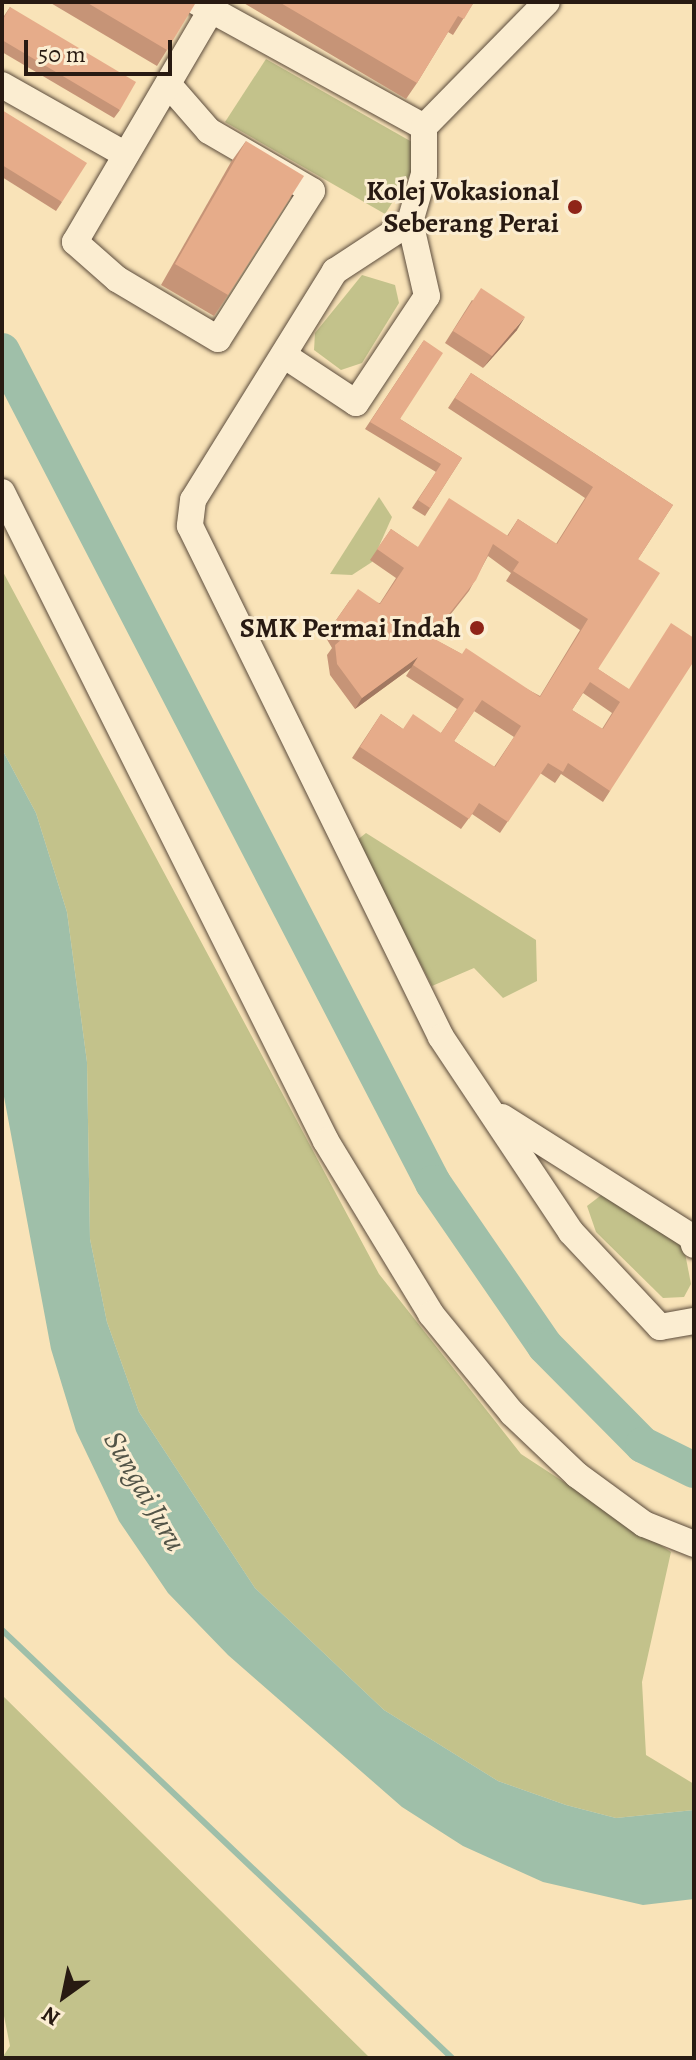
<!DOCTYPE html>
<html>
<head>
<meta charset="utf-8">
<style>
  body { margin:0 }
  #map { position:relative; width:696px; height:2060px; overflow:hidden; background:#f9e3b8; font-family:Alegreya,serif }
  div>[style] { position:absolute }
  [style*='--x'] { left:calc(var(--x)*1px); top:calc(var(--y)*1px); width:calc(var(--w)*1px); rotate:calc(var(--a)*1deg) }
  .green>* { inset:0; background:#c3c28b }
  .water>* { inset:0; background:#9fbfa9 }
  .stream>* { height:6px; margin:-3px; padding:0 3px; transform-origin:3px; border-radius:3px; background:#9fbfa9 }
  .river>* { height:36px; margin:-18px; padding:0 18px; transform-origin:18px; border-radius:18px; background:#9fbfa9 }
  .roads { filter:drop-shadow(0 0 2px #5c4c3c) drop-shadow(0 0 2px #5c4c3c) }
  .minor>* { height:26px; margin:-13px; padding:0 13px; transform-origin:13px; border-radius:13px; background:#fbedd1 }
  .wall>* { inset:0; background:#c69477 }
  .shaded-wall>* { inset:0; background:#a17861 }
  .building>* { inset:0; background:#e6ac8a }
  .dots>* { width:22px; height:22px; translate:-50% -50%; box-sizing:border-box; border:4px solid #fbedd1; border-radius:50% }
  span { translate:-50% -50%; white-space:nowrap; text-align:center; line-height:1.15; -webkit-text-stroke:6px #fbedd1; paint-order:stroke }
  .poi-label { font-size:28px; color:#281a12; font-weight:700 }
  .right { translate:-100% -50%; text-align:right }
  .water-label { font-size:30px; color:#525447; font-style:italic }
  .frame { position:absolute; inset:0; border:4px solid #281a12; pointer-events:none }
  .north { position:absolute; left:24px; top:1956px; width:80px; height:80px; -webkit-text-stroke:6px #fbedd1; paint-order:stroke; rotate:213deg; font-size:22px; font-weight:700; line-height:32px; text-align:center; color:#281a12 }
  .north::after { content:''; display:block; margin:auto; width:28px; height:36px; background:#281a12; clip-path:polygon(50% 0,100% 100%,50% 72%,0 100%) }
  .scale { position:absolute; left:24px; top:40px; width:148px; height:36px; box-sizing:border-box; border:4px solid #281a12; border-top:0; padding-left:10px; font-size:24px; line-height:28px; white-space:nowrap; color:#281a12; -webkit-text-stroke:6px #fbedd1; paint-order:stroke }
</style>
</head>
<body>
<div id="map">
  <div class="green">
    <div style="clip-path:polygon(266px 59px,412px 142px,411px 173px,385px 214px,225px 122px)"></div>
    <div style="clip-path:polygon(362px 275px,395px 285px,399px 303px,362px 363px,341px 370px,314px 350px,315px 333px)"></div>
    <div style="clip-path:polygon(379px 497px,392px 517px,372px 562px,352px 575px,330px 574px)"></div>
    <div style="clip-path:polygon(2px 570px,379px 1274px,521px 1454px,671px 1552px,642px 1682px,646px 1755px,694px 1784px,694px 1810px,616px 1818px,566px 1805px,498px 1781px,384px 1710px,255px 1588px,139px 1412px,107px 1322px,90px 1239px,87px 1062px,67px 912px,36px 813px,2px 749px)"></div>
    <div style="clip-path:polygon(366px 833px,536px 940px,537px 981px,503px 998px,474px 968px,432px 986px,356px 841px)"></div>
    <div style="clip-path:polygon(604px 1193px,684px 1248px,691px 1284px,684px 1297px,663px 1298px,596px 1232px,587px 1206px)"></div>
    <div style="clip-path:polygon(2px 1695px,370px 2058px,2px 2058px,10px 2046px,2px 2006px)"></div>
  </div>
  <div class="water">
    <div style="clip-path:polygon(2px 749px,36px 813px,67px 912px,87px 1062px,90px 1239px,107px 1322px,139px 1412px,255px 1588px,384px 1710px,498px 1781px,566px 1805px,616px 1818px,694px 1810px,694px 1899px,643px 1905px,543px 1882px,463px 1846px,402px 1807px,228px 1655px,168px 1593px,119px 1521px,76px 1431px,51px 1349px,2px 1086px)"></div>
  </div>
  <div class="stream">
    <div style="--x:2;--y:1630;--w:621;--a:43.56"></div>
  </div>
  <div class="river">
    <div style="--x:2;--y:351;--w:937;--a:62.61"></div>
    <div style="--x:433;--y:1183;--w:198;--a:55.5"></div>
    <div style="--x:545;--y:1346;--w:139;--a:45.3"></div>
    <div style="--x:643;--y:1445;--w:57;--a:26.1"></div>
  </div>
  <div class="roads">
    <div class="minor">
      <div style="--x:197;--y:2;--w:259;--a:28.8"></div>
      <div style="--x:424;--y:127;--w:175;--a:-45.5"></div>
      <div style="--x:168;--y:84;--w:62;--a:48.9"></div>
      <div style="--x:209;--y:131;--w:119;--a:30.2"></div>
      <div style="--x:312;--y:191;--w:175;--a:122.4"></div>
      <div style="--x:218;--y:339;--w:117;--a:-149.3"></div>
      <div style="--x:117;--y:279;--w:56;--a:-138.6"></div>
      <div style="--x:75;--y:242;--w:269;--a:-59.6"></div>
      <div style="--x:2;--y:85;--w:142;--a:29.4"></div>
      <div style="--x:424;--y:127;--w:47;--a:90"></div>
      <div style="--x:424;--y:174;--w:50;--a:106.3"></div>
      <div style="--x:410;--y:222;--w:90;--a:146.8"></div>
      <div style="--x:335;--y:271;--w:269;--a:121.8"></div>
      <div style="--x:193;--y:500;--w:26;--a:97"></div>
      <div style="--x:190;--y:526;--w:569;--a:63.84"></div>
      <div style="--x:441;--y:1037;--w:234;--a:56.3"></div>
      <div style="--x:571;--y:1232;--w:130;--a:46.9"></div>
      <div style="--x:660;--y:1327;--w:35;--a:-10"></div>
      <div style="--x:285;--y:356;--w:85;--a:33.5"></div>
      <div style="--x:356;--y:403;--w:128;--a:-56.4"></div>
      <div style="--x:427;--y:296;--w:76;--a:-102.9"></div>
      <div style="--x:2;--y:492;--w:725;--a:63.47"></div>
      <div style="--x:326;--y:1141;--w:202;--a:58.7"></div>
      <div style="--x:431;--y:1314;--w:128;--a:50.7"></div>
      <div style="--x:512;--y:1413;--w:90;--a:43.6"></div>
      <div style="--x:577;--y:1475;--w:83;--a:36.2"></div>
      <div style="--x:644;--y:1524;--w:54;--a:21.8"></div>
      <div style="--x:502;--y:1117;--w:225;--a:32.3"></div>
      <div style="--x:692;--y:1237;--w:8;--a:76"></div>
    </div>
  </div>
  <div class="wall">
    <div style="clip-path:polygon(49px 2px,191px 2px,167px 50px,157px 66px)"></div>
    <div style="clip-path:polygon(242px 2px,474px 2px,453px 35px,448px 32px,417px 83px,406px 99px)"></div>
    <div style="clip-path:polygon(10px 7px,120px 110px,114px 118px,2px 52px,2px 19px)"></div>
    <div style="clip-path:polygon(2px 110px,62px 202px,56px 211px,2px 177px)"></div>
    <div style="clip-path:polygon(246px 141px,228px 295px,214px 316px,161px 285px,231px 162px)"></div>
    <div style="clip-path:polygon(472px 300px,517px 330px,483px 368px,445px 343px)"></div>
    <div style="clip-path:polygon(424px 340px,400px 419px,462px 458px,425px 516px,412px 508px,436px 472px,365px 429px)"></div>
    <div style="clip-path:polygon(evenodd,471px 373px,673px 505px,638px 559px,598px 669px,628px 689px,610px 791px,603px 802px,561px 774px,555px 783px,540px 773px,500px 833px,472px 814px,461px 829px,352px 758px,381px 714px,403px 729px,441px 733px,457px 709px,406px 676px,411px 668px,355px 709px,330px 675px,327px 655px,332px 648px,325px 636px,350px 600px,380px 603px,396px 578px,370px 560px,391px 529px,417px 547px,507px 536px,518px 519px,556px 544px,585px 498px,448px 408px,471px 373px,488px 556px,511px 573px,506px 581px,580px 630px,540px 696px,432px 638px,469px 591px,488px 556px,471px 373px,583px 693px,612px 713px,602px 729px,572px 710px,583px 693px,471px 373px,474px 711px,514px 737px,494px 767px,454px 741px,474px 711px)"></div>
  </div>
  <div class="shaded-wall">
    <div style="clip-path:polygon(525px 317px,517px 330px,483px 368px,492px 356px)"></div>
    <div style="clip-path:polygon(418px 657px,411px 668px,355px 709px,362px 698px)"></div>
  </div>
  <div class="building">
    <div style="clip-path:polygon(86px 2px,191px 2px,195px 4px,167px 50px)"></div>
    <div style="clip-path:polygon(279px 2px,474px 2px,464px 19px,458px 16px,417px 83px)"></div>
    <div style="clip-path:polygon(10px 7px,136px 82px,120px 110px,2px 40px,2px 21px)"></div>
    <div style="clip-path:polygon(2px 110px,87px 163px,62px 202px,2px 165px)"></div>
    <div style="clip-path:polygon(246px 141px,304px 176px,228px 295px,175px 264px)"></div>
    <div style="clip-path:polygon(481px 288px,525px 317px,492px 356px,453px 331px)"></div>
    <div style="clip-path:polygon(424px 340px,443px 353px,400px 419px,462px 458px,430px 508px,418px 500px,441px 464px,370px 422px)"></div>
    <div style="clip-path:polygon(evenodd,471px 373px,673px 505px,638px 559px,660px 573px,598px 669px,629px 689px,671px 623px,694px 638px,694px 661px,610px 791px,568px 763px,563px 772px,548px 763px,508px 822px,479px 803px,469px 819px,360px 747px,381px 714px,403px 729px,413px 714px,441px 733px,464px 699px,413px 665px,418px 657px,362px 698px,337px 664px,335px 645px,342px 639px,332px 626px,358px 589px,380px 604px,404px 568px,377px 549px,391px 529px,418px 547px,449px 498px,508px 536px,518px 519px,557px 544px,593px 487px,455px 398px,471px 373px,493px 544px,519px 562px,513px 571px,588px 619px,540px 697px,466px 648px,462px 654px,431px 637px,476px 580px,493px 544px,471px 373px,590px 682px,620px 702px,603px 729px,572px 710px,590px 682px,471px 373px,482px 700px,521px 726px,495px 767px,454px 741px,482px 700px)"></div>
  </div>
  <div class="dots">
    <div style="left:575px;top:207px;background:#8f2418"></div>
    <div style="left:477px;top:628px;background:#8f2418"></div>
  </div>
  <div class="poi-label">
    <span class="right" style="left:559px;top:207px">Kolej Vokasional<br>Seberang Perai</span>
    <span class="right" style="left:461px;top:628px">SMK Permai Indah</span>
  </div>
  <div class="water-label">
    <span style="left:145px;top:1491px;rotate:60deg">Sungai Juru</span>
  </div>
  <div class="frame"></div>
  <div class="north">N</div>
  <div class="scale">50 m</div>
</div>
</body>
</html>
